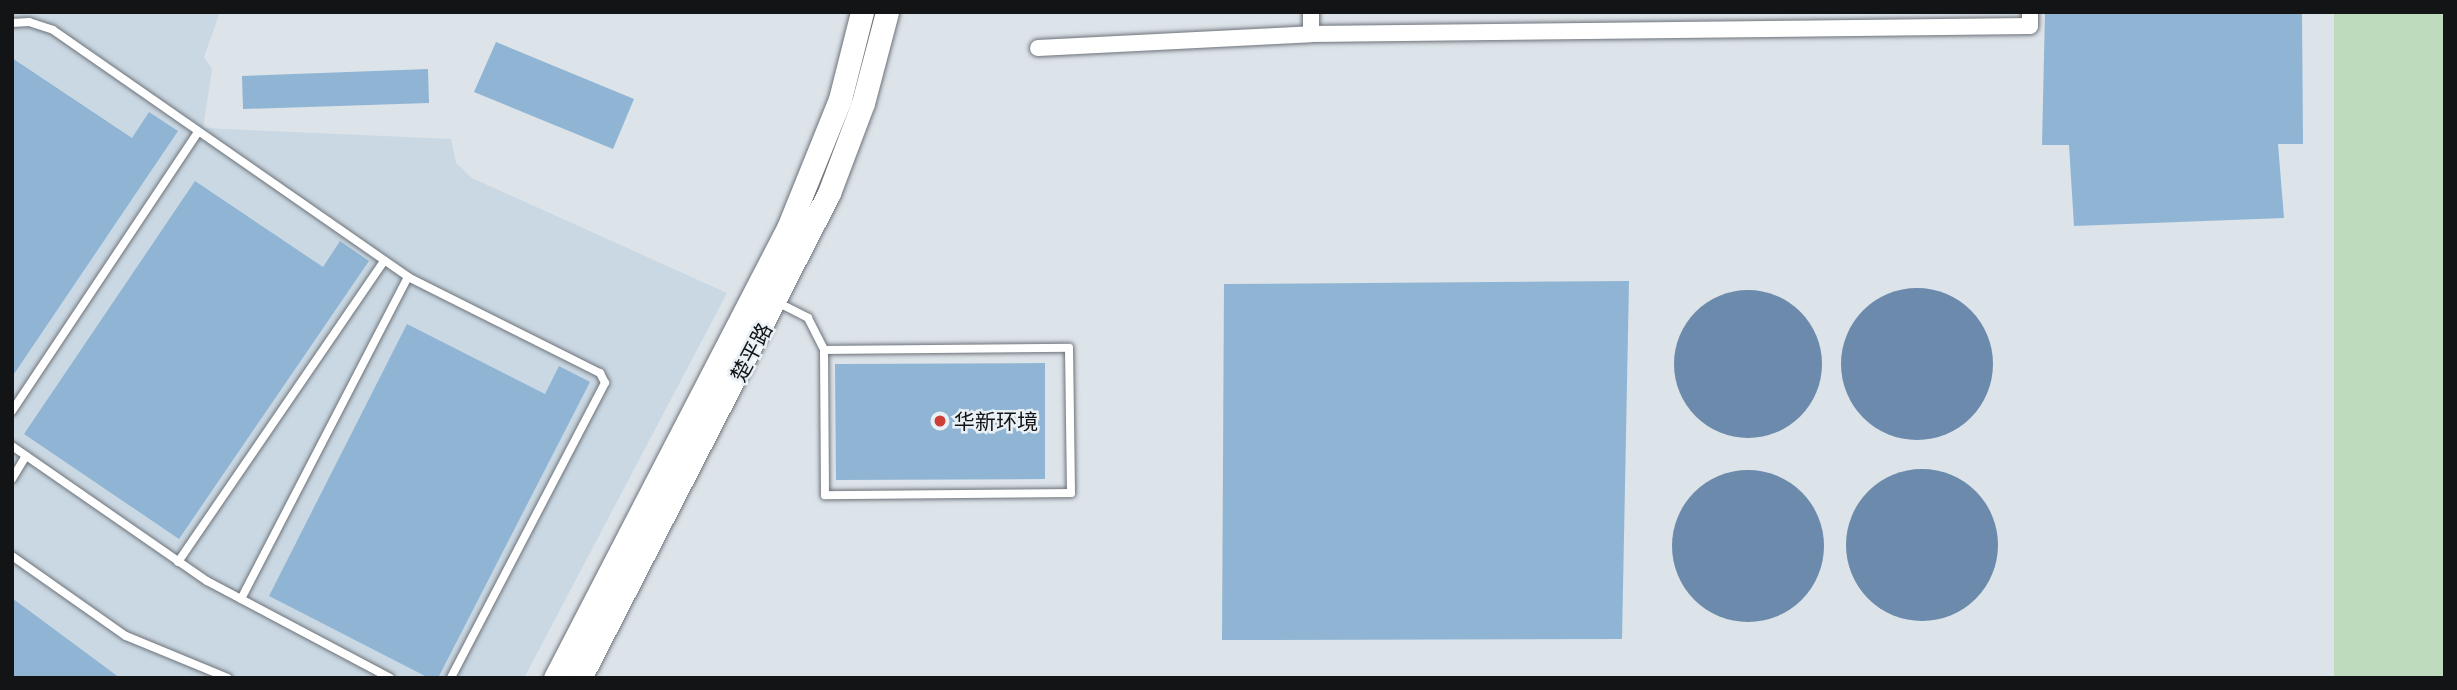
<!DOCTYPE html>
<html>
<head>
<meta charset="utf-8">
<style>
  body { margin:0 }
  #map { position:relative; width:2457px; height:690px; overflow:hidden; background:#dce3e9; font-family:"Titillium Web","Noto Sans SC",sans-serif }
  div>[style] { position:absolute }
  [style*='--x'] { left:calc(var(--x)*1px); top:calc(var(--y)*1px); width:calc(var(--w)*1px); rotate:calc(var(--a)*1deg) }
  .built>* { inset:0; background:#cad8e3 }
  .green>* { inset:0; background:#bedbbe }
  .water>* { inset:0; background:#6c8aab }
  .round { border-radius:50% }
  .building>* { inset:0; background:#90b5d4 }
  .roads { filter:drop-shadow(0 0 2px #6d7379) drop-shadow(0 0 2px #6d7379) }
  .lane>* { height:8px; margin:-4px; padding:0 4px; transform-origin:4px; border-radius:4px; background:#fff }
  .street>* { height:16px; margin:-8px; padding:0 8px; transform-origin:8px; border-radius:8px; background:#fff }
  .secondary>* { height:23px; margin:-11.5px; padding:0 11.5px; transform-origin:11.5px; border-radius:11.5px; background:#fff }
  .dots>* { width:19px; height:19px; translate:-50% -50%; box-sizing:border-box; border:4px solid #e9f0f6; border-radius:50% }
  span { translate:-50% -50%; white-space:nowrap; text-align:center; line-height:1.15; -webkit-text-stroke:5px #e9f0f6; paint-order:stroke }
  .street-label { font-size:21px; color:#121416 }
  .poi-label { font-size:21px; color:#121416 }
  .left { translate:0 -50%; text-align:left }
  .frame { position:absolute; inset:0; border:14px solid #121416; pointer-events:none }
</style>
</head>
<body>
<div id="map">
  <div class="built">
    <div style="clip-path:polygon(12px 12px,220px 12px,204px 57px,212px 69px,203px 128px,451px 139px,456px 163px,472px 178px,727px 293px,524px 678px,12px 678px)"></div>
  </div>
  <div class="green">
    <div style="clip-path:polygon(2334px 12px,2445px 12px,2445px 678px,2334px 678px)"></div>
  </div>
  <div class="water">
    <div class="round" style="left:1841px;top:288px;width:152px;height:152px"></div>
    <div class="round" style="left:1674px;top:290px;width:148px;height:148px"></div>
    <div class="round" style="left:1846px;top:469px;width:152px;height:152px"></div>
    <div class="round" style="left:1672px;top:470px;width:152px;height:152px"></div>
  </div>
  <div class="building">
    <div style="clip-path:polygon(2045px 12px,2302px 12px,2303px 144px,2278px 144px,2284px 218px,2074px 226px,2069px 145px,2042px 145px)"></div>
    <div style="clip-path:polygon(496px 42px,634px 99px,613px 149px,474px 92px)"></div>
    <div style="clip-path:polygon(12px 58px,132px 138px,149px 112px,178px 131px,12px 377px)"></div>
    <div style="clip-path:polygon(428px 69px,429px 103px,243px 109px,242px 76px)"></div>
    <div style="clip-path:polygon(195px 181px,323px 267px,340px 241px,369px 261px,179px 539px,24px 434px)"></div>
    <div style="clip-path:polygon(1629px 281px,1622px 639px,1222px 640px,1224px 284px)"></div>
    <div style="clip-path:polygon(407px 324px,545px 394px,559px 366px,590px 382px,438px 678px,429px 678px,269px 596px)"></div>
    <div style="clip-path:polygon(1045px 363px,1045px 479px,836px 480px,835px 364px)"></div>
    <div style="clip-path:polygon(12px 598px,120px 678px,12px 678px)"></div>
  </div>
  <div class="roads">
    <div class="lane">
      <div style="--x:12;--y:23;--w:17;--a:-3"></div>
      <div style="--x:29;--y:22;--w:25;--a:18"></div>
      <div style="--x:53;--y:30;--w:432;--a:34.8"></div>
      <div style="--x:408;--y:277;--w:215;--a:26.6"></div>
      <div style="--x:600;--y:373;--w:11;--a:63"></div>
      <div style="--x:605;--y:383;--w:333;--a:117.6"></div>
      <div style="--x:777;--y:302;--w:35;--a:27"></div>
      <div style="--x:808;--y:318;--w:36;--a:63"></div>
      <div style="--x:1069;--y:348;--w:145;--a:89.2"></div>
      <div style="--x:1071;--y:493;--w:246;--a:179.5"></div>
      <div style="--x:825;--y:495;--w:145;--a:-90.4"></div>
      <div style="--x:824;--y:350;--w:245;--a:-0.5"></div>
      <div style="--x:12;--y:411;--w:335;--a:-56.3"></div>
      <div style="--x:12;--y:446;--w:237;--a:34.7"></div>
      <div style="--x:207;--y:581;--w:207;--a:27.9"></div>
      <div style="--x:12;--y:479;--w:27;--a:-59"></div>
      <div style="--x:12;--y:556;--w:139;--a:35.1"></div>
      <div style="--x:126;--y:636;--w:110;--a:22.4"></div>
      <div style="--x:178;--y:562;--w:365;--a:-55.6"></div>
      <div style="--x:241;--y:599;--w:363;--a:-62.6"></div>
    </div>
    <div class="street">
      <div style="--x:1311;--y:12;--w:22;--a:90"></div>
      <div style="--x:1038;--y:48;--w:273;--a:-2.9"></div>
      <div style="--x:1311;--y:34;--w:719;--a:-0.64"></div>
      <div style="--x:2030;--y:26;--w:14;--a:-90"></div>
    </div>
    <div class="secondary">
      <div style="--x:555;--y:678;--w:507;--a:-62.63"></div>
      <div style="--x:788;--y:228;--w:139;--a:-68"></div>
      <div style="--x:840;--y:99;--w:90;--a:-75.8"></div>
      <div style="--x:580;--y:678;--w:545;--a:-62.82"></div>
      <div style="--x:829;--y:193;--w:96;--a:-69.3"></div>
      <div style="--x:863;--y:103;--w:94;--a:-75.2"></div>
    </div>
  </div>
  <div class="dots">
    <div style="left:940px;top:421px;background:#cd3f39"></div>
  </div>
  <div class="street-label">
    <span style="left:751px;top:352px;rotate:-62deg">楚平路</span>
  </div>
  <div class="poi-label">
    <span class="left" style="left:954px;top:421px">华新环境</span>
  </div>
  <div class="frame"></div>
</div>
</body>
</html>
